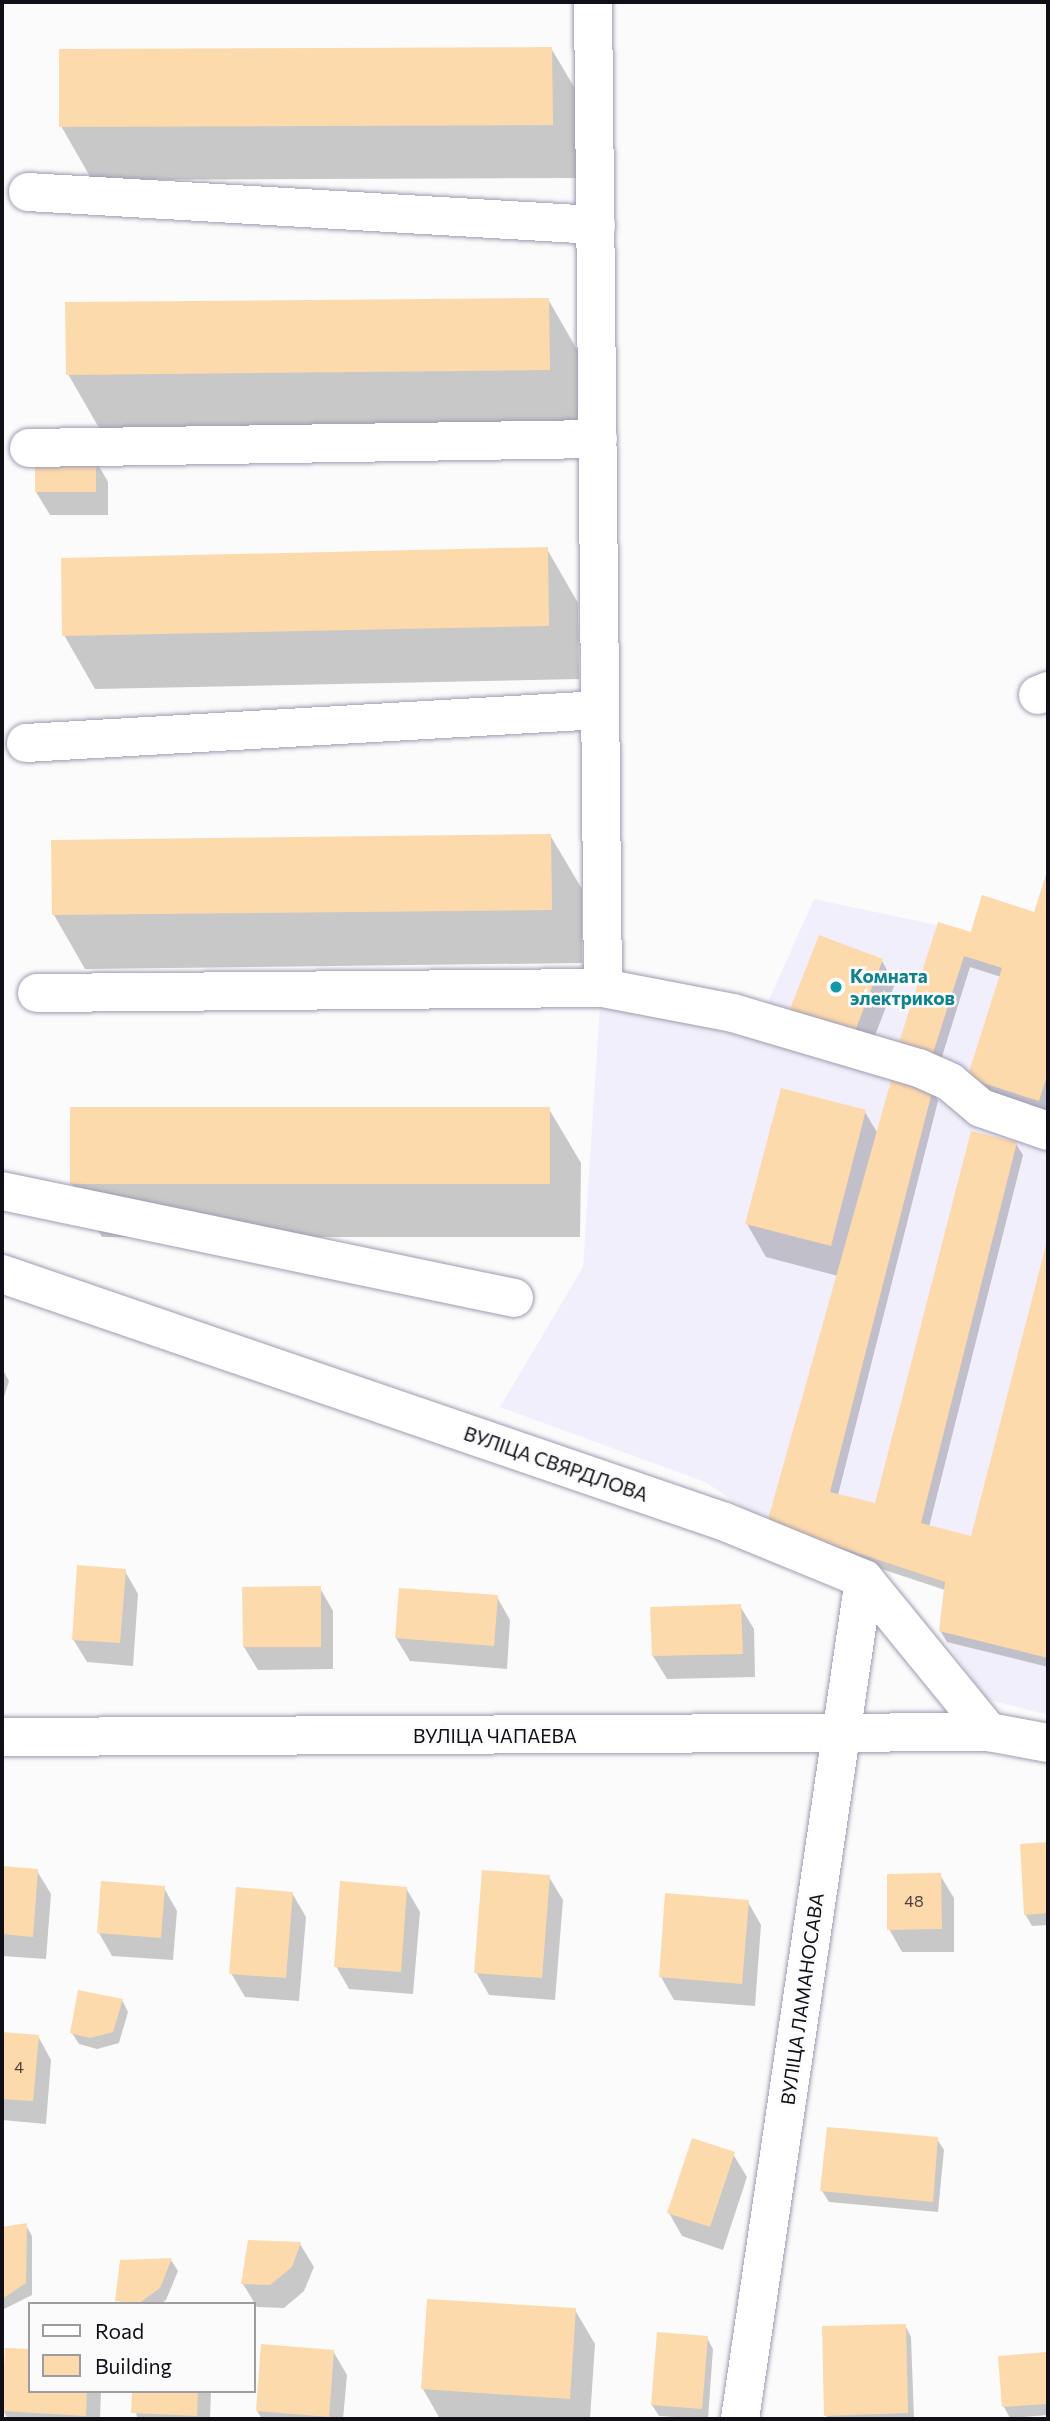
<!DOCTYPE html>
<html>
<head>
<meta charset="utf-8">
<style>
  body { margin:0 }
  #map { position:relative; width:1050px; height:2421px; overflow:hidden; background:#fbfbfb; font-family:Commissioner,sans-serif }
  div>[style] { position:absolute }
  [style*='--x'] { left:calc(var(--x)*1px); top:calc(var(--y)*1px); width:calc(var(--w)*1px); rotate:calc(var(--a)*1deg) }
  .industrial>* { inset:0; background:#f2effc }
  .shadow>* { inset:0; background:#0003 }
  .building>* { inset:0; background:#fddaac }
  .roads { filter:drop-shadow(0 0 2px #9f9bb2) drop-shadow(0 0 2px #9f9bb2) }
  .minor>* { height:38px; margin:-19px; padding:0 19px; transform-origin:19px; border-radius:19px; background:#fff }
  .dots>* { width:19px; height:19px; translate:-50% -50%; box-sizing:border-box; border:4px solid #fbfbfb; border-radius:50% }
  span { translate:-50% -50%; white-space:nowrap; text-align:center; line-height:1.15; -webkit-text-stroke:5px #fbfbfb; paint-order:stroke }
  .number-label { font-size:16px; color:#4b413c }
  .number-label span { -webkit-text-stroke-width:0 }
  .culture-label { font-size:19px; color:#0d838f; font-weight:700 }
  .left { translate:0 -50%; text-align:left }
  .street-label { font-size:19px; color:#100e17 }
  .frame { position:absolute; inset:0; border:4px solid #100e17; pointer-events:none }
  .legend { position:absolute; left:28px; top:2302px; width:228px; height:91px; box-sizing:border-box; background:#fbfbfb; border:2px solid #9d9ca0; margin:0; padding:9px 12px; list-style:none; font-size:21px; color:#100e17 }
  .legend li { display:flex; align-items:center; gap:14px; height:35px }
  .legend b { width:35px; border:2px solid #9d9ca0 }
</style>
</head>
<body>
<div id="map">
  <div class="industrial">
    <div style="clip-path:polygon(1048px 868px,1048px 1715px,986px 1699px,939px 1631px,944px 1582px,767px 1523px,705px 1482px,500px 1407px,583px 1267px,600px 1004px,752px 1038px,814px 899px,970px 932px,982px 895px,1034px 912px)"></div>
  </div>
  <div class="shadow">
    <div style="clip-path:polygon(551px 48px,583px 102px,583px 178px,92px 180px,61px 126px)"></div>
    <div style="clip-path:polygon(548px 299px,579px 353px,580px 423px,99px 428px,68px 374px)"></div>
    <div style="clip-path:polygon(95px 459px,108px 482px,108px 515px,50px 515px,36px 492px)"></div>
    <div style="clip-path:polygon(547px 549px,578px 603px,579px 679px,95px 689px,64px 635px)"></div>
    <div style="clip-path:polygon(550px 835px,582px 889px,582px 963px,85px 969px,54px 915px)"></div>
    <div style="clip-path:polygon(1048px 873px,1048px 1103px,1046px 1111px,976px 1089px,1001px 977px,970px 967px,940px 1063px,908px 1053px,972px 934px,1035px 914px)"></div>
    <div style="clip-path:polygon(882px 961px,895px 984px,865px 1061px,804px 1037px)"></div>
    <div style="clip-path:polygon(932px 1089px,938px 1101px,838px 1495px,877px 1505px,1016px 1144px,1023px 1155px,929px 1527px,973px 1538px,1048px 1240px,1048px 1667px,947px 1642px,940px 1630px,945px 1590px,776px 1534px,838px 1276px,766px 1257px,747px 1224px,865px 1112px,878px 1134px)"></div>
    <div style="clip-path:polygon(549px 1109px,581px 1163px,580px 1237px,102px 1237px,71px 1183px)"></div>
    <div style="clip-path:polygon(2px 1368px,9px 1381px,2px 1403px)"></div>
    <div style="clip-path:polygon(125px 1571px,138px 1594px,133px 1666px,87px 1662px,73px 1639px)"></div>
    <div style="clip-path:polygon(320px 1588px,333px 1611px,333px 1669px,258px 1670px,244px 1647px)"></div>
    <div style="clip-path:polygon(497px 1597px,510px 1620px,507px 1669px,410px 1661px,396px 1638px)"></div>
    <div style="clip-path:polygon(740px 1606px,754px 1629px,755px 1677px,667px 1679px,653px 1656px)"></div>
    <div style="clip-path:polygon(1048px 1844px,1048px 1925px,1032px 1926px,1025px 1914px,1022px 1845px)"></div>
    <div style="clip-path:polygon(2px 1868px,37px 1871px,51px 1894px,46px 1959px,2px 1956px)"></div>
    <div style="clip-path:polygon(940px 1875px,954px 1898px,954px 1952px,902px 1952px,889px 1929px)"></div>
    <div style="clip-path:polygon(549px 1877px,563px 1900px,555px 2000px,489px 1995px,476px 1972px)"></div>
    <div style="clip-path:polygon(164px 1888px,177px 1911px,173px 1960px,112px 1956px,99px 1933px)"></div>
    <div style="clip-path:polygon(406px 1888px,420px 1912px,413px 1994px,349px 1989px,336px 1966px)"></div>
    <div style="clip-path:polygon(292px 1893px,306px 1917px,299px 2001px,245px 1997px,231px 1973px)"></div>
    <div style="clip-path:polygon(748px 1902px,761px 1925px,755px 2006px,674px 2000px,661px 1977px)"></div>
    <div style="clip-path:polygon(122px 2000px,128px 2012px,119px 2043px,97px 2049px,79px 2044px,72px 2033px)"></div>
    <div style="clip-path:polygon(2px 2034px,38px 2036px,51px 2060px,46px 2124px,2px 2120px)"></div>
    <div style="clip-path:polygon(937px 2139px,944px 2150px,938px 2212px,829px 2202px,822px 2191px)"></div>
    <div style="clip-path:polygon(733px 2154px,747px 2177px,723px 2250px,682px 2236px,669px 2213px)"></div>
    <div style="clip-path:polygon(26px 2225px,32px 2236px,32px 2295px,2px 2310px,2px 2228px)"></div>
    <div style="clip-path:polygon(249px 2242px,300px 2244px,314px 2267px,304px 2291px,284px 2308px,257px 2307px,243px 2284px)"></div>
    <div style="clip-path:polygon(171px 2260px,178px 2271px,166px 2300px,160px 2304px,119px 2304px)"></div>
    <div style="clip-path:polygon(575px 2310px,595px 2344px,590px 2419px,440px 2419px,423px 2389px)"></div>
    <div style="clip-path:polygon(905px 2325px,911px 2337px,914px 2419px,828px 2419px,826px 2415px)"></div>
    <div style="clip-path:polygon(707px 2338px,713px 2349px,708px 2419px,659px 2416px,652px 2405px)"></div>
    <div style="clip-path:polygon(333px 2351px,347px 2375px,343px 2419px,262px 2419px,257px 2411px)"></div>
    <div style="clip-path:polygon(1048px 2354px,1048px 2415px,1010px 2418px,1004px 2407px,1000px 2358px)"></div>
    <div style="clip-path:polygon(30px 2391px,101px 2391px,100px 2419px,8px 2419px,3px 2410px)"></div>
    <div style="clip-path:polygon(134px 2391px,211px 2391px,210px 2419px,137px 2419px)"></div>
  </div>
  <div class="building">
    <div style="clip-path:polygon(552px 47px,553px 125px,59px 127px,59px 49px)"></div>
    <div style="clip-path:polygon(549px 298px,550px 370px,66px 375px,65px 302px)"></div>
    <div style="clip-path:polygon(96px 457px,96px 492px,35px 492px,35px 458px)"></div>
    <div style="clip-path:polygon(548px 547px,549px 626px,62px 636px,61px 558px)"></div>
    <div style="clip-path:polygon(551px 834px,552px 910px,52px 915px,51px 840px)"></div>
    <div style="clip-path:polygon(1048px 869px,1048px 1073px,1039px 1101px,967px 1078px,1002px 968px,964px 956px,933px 1053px,899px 1042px,938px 922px,971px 932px,982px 895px,1034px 912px)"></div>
    <div style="clip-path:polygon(819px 935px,883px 959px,852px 1039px,788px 1014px)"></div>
    <div style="clip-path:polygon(892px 1077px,933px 1088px,830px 1492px,875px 1503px,971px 1131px,1017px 1142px,921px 1523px,971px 1536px,1048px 1237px,1048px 1658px,939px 1631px,945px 1582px,767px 1523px)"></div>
    <div style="clip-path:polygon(781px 1088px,866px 1110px,831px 1246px,745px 1224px)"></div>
    <div style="clip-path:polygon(70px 1107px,550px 1107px,550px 1184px,70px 1184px)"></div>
    <div style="clip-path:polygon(77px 1565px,126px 1569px,120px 1643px,72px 1640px)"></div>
    <div style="clip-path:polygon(321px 1586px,321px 1647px,243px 1647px,242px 1587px)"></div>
    <div style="clip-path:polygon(399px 1588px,498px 1595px,494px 1646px,395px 1638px)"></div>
    <div style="clip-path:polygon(741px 1604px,743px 1654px,652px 1656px,650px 1607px)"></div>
    <div style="clip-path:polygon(1048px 1842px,1048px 1913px,1024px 1915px,1020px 1844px)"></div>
    <div style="clip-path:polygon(2px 1866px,38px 1869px,33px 1937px,2px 1934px)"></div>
    <div style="clip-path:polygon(482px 1870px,550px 1875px,542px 1978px,474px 1973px)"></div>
    <div style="clip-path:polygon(941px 1873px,942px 1929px,887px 1930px,887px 1874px)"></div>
    <div style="clip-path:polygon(101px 1881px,165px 1886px,161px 1938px,97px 1933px)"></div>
    <div style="clip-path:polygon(340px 1881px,407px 1887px,401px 1972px,334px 1967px)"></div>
    <div style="clip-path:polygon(236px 1887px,293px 1892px,286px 1978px,229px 1974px)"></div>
    <div style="clip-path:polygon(665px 1893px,749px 1900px,742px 1984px,659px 1977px)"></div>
    <div style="clip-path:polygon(78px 1990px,123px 1999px,113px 2032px,90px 2038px,70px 2033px)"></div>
    <div style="clip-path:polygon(2px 2032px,39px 2035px,33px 2101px,2px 2099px)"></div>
    <div style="clip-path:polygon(827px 2127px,938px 2137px,933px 2202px,820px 2191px)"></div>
    <div style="clip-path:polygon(692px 2138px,735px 2152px,710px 2227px,667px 2213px)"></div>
    <div style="clip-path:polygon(27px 2223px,26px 2283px,2px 2299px,2px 2227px)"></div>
    <div style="clip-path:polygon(248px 2240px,301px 2242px,292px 2267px,270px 2285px,241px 2284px)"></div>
    <div style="clip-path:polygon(172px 2258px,160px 2288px,138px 2304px,115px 2301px,120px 2260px)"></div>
    <div style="clip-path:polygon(427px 2299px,576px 2308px,570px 2399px,421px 2389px)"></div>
    <div style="clip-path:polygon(906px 2324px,908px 2413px,824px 2416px,822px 2326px)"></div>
    <div style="clip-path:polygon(657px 2332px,708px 2336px,702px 2409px,651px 2405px)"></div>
    <div style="clip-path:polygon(261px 2344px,334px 2350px,329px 2417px,256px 2411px)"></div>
    <div style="clip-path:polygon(5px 2348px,30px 2349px,30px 2391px,87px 2391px,86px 2416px,2px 2411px)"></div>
    <div style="clip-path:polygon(1048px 2352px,1048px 2404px,1002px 2407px,998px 2356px)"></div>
    <div style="clip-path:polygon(132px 2391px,198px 2391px,197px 2416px,131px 2413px)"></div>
  </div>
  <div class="roads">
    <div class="minor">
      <div style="--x:28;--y:192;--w:569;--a:3.33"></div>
      <div style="--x:29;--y:448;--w:569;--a:-0.91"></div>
      <div style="--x:1038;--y:695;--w:11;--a:-22"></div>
      <div style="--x:26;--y:743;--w:575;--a:-3.29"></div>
      <div style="--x:603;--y:988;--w:132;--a:10.9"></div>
      <div style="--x:733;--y:1013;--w:194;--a:16.5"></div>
      <div style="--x:919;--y:1068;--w:34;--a:24"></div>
      <div style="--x:950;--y:1082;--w:40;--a:40"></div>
      <div style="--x:981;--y:1108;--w:71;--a:18.9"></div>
      <div style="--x:37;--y:993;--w:566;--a:-0.51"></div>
      <div style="--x:603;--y:988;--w:986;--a:-90.58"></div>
      <div style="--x:2;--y:1191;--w:523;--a:11.8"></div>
      <div style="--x:2;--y:1274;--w:764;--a:18.93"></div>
      <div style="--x:725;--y:1522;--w:150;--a:22.3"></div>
      <div style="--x:864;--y:1579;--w:198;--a:50.8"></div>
      <div style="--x:989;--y:1732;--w:60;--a:10.6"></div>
      <div style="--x:2;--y:1737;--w:987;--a:-0.29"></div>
      <div style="--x:740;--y:2419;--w:849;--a:-81.6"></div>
    </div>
  </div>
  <div class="dots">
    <div style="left:836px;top:987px;background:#0f9aa8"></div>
  </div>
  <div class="number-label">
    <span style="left:914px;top:1901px">48</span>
    <span style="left:19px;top:2067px">4</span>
  </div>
  <div class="culture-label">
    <span class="left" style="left:850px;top:987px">Комната<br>электриков</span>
  </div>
  <div class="street-label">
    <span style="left:556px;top:1464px;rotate:19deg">ВУЛІЦА СВЯРДЛОВА</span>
    <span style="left:495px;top:1736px">ВУЛІЦА ЧАПАЕВА</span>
    <span style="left:802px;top:1999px;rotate:-82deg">ВУЛІЦА ЛАМАНОСАВА</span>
  </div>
  <div class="frame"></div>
  <ul class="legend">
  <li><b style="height:9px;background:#fff"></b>Road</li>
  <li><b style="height:19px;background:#fddaac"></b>Building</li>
  </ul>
</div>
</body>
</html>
